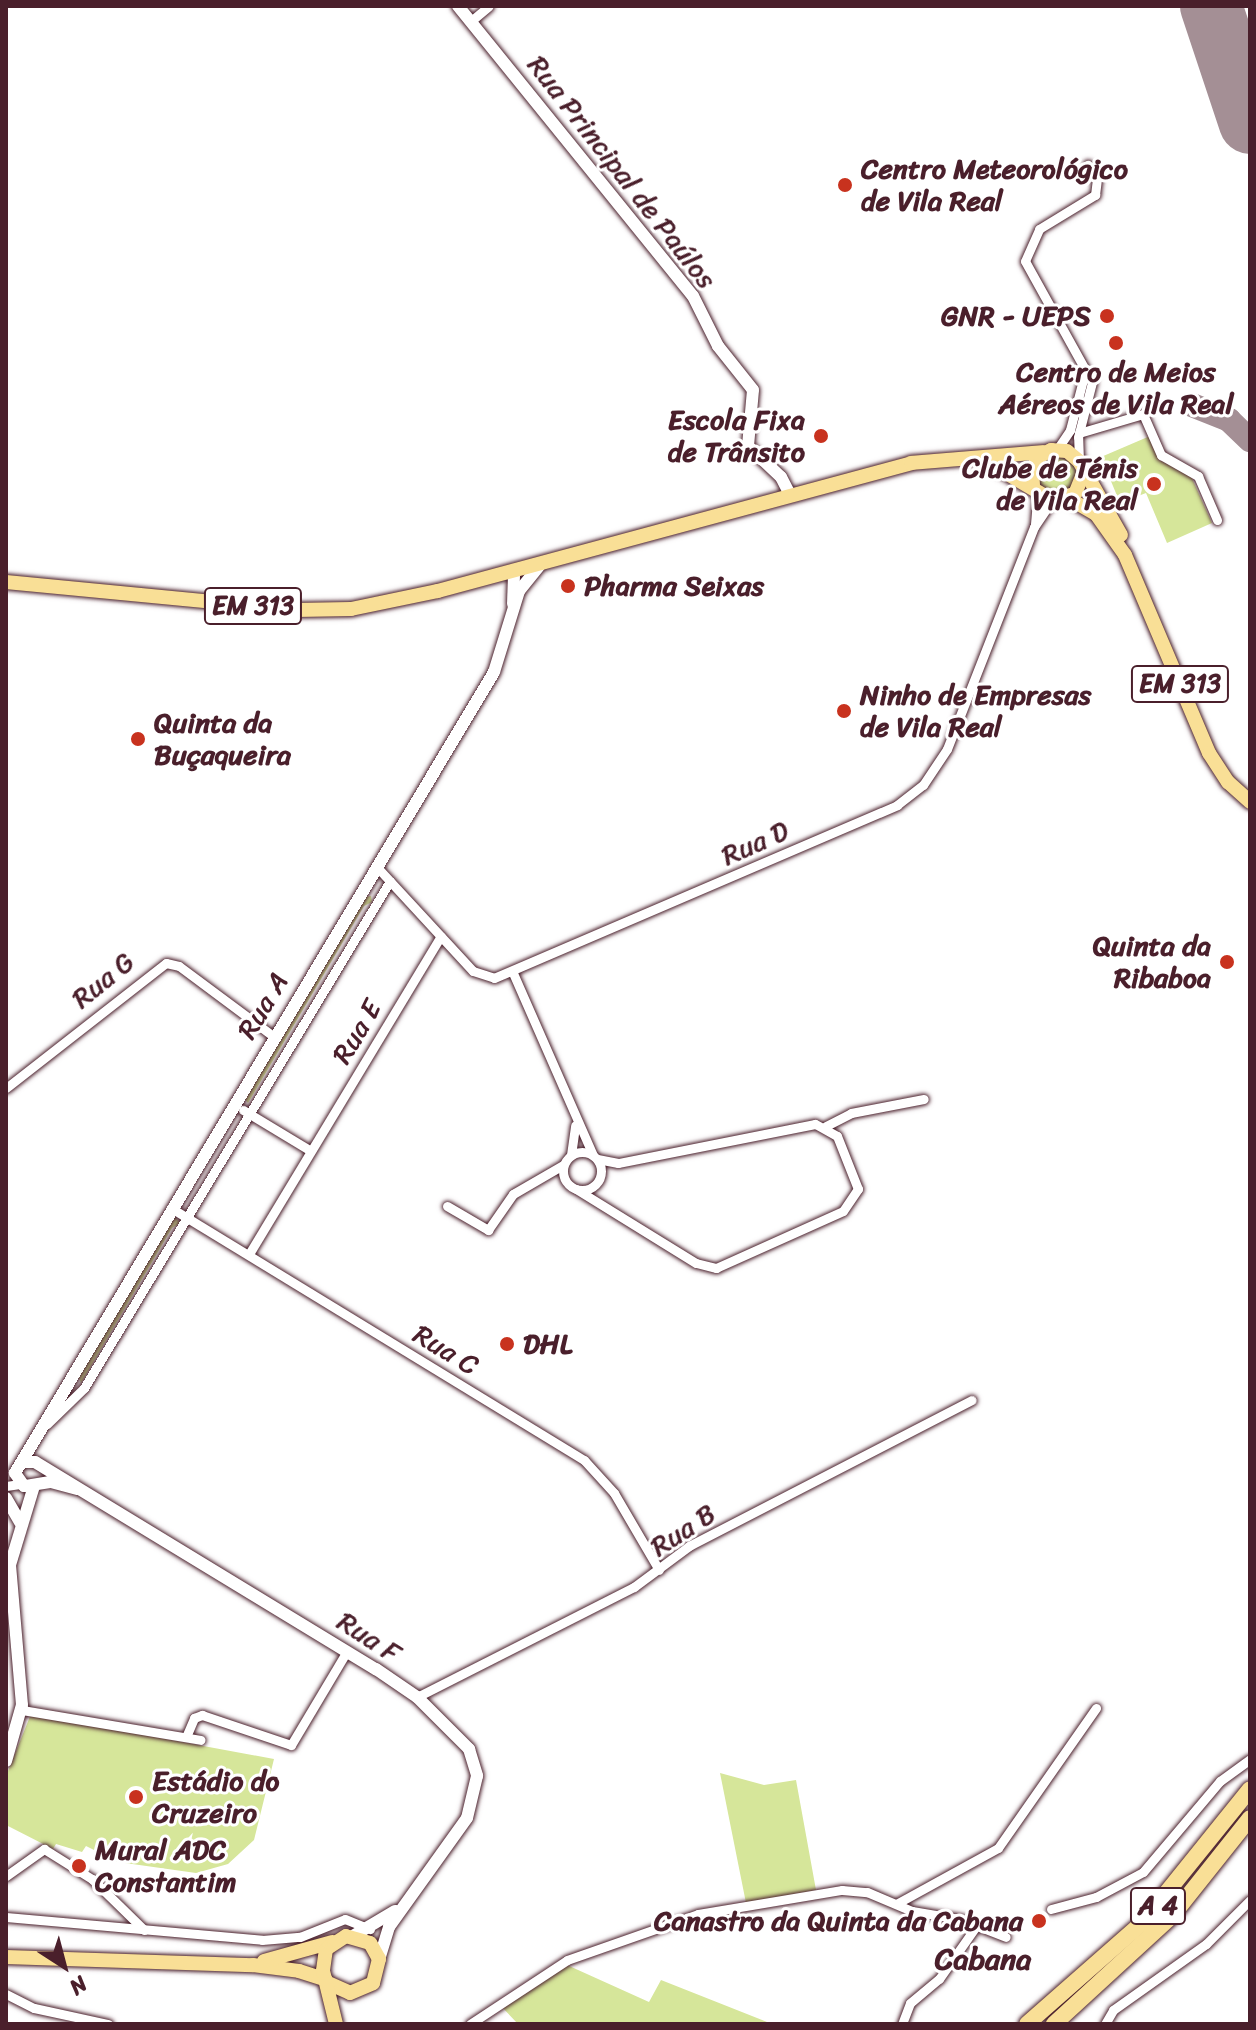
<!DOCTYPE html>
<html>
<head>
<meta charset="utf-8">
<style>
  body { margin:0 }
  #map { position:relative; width:1256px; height:2030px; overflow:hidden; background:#fff; font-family:Sriracha,sans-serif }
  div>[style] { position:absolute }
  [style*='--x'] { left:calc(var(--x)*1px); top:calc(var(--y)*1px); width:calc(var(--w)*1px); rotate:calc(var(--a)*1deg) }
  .green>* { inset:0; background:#d6e69a }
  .round { border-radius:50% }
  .taxiway>* { height:24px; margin:-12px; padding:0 12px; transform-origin:12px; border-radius:12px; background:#a48f95 }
  .runway>* { height:62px; margin:-31px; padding:0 31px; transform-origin:31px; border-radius:31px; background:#a48f95 }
  .roads { filter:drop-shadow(0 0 2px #4a1f2b) drop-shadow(0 0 2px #4a1f2b) }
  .street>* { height:9px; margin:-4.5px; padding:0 4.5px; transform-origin:4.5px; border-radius:4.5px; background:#fff }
  .street>.ring { margin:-4.5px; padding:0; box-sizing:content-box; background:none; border:9px solid #fff; border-radius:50% }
  .secondary>* { height:12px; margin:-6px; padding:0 6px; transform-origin:6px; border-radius:6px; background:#fff }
  .primary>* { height:14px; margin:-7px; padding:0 7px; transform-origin:7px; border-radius:7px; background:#f9df96 }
  .highway>* { height:16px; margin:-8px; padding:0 8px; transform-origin:8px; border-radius:8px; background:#f9df96 }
  .dots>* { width:22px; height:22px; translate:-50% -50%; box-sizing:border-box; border:4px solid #fff; border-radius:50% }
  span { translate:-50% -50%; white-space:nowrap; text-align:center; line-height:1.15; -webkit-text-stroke:6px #fff; paint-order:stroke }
  .shield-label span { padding:2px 6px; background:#fff; border:2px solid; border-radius:6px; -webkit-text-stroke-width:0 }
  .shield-label { font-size:26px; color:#4a1f2b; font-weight:700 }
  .poi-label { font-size:28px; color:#4a1f2b; font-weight:700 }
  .left { translate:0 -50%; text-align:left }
  .right { translate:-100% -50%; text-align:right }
  .street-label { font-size:28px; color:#4a1f2b }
  .neighbourhood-label { font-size:30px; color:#4a1f2b; font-weight:700 }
  .frame { position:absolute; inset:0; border:8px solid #4a1f2b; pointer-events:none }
  .north { position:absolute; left:24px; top:1926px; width:80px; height:80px; -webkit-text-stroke:6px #fff; paint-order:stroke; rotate:144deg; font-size:22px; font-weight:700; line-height:32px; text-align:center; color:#4a1f2b }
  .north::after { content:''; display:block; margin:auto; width:28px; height:36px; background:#4a1f2b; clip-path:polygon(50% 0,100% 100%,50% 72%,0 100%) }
</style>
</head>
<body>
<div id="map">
  <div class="green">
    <div style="clip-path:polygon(1150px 436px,1159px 460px,1190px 474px,1212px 523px,1167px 543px,1146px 493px,1120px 503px,1101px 457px)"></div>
    <div class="round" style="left:1038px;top:456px;width:38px;height:38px"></div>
    <div style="clip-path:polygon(371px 896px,372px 902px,364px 906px,248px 1103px,244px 1098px,365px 897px)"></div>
    <div style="clip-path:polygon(175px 1217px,180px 1223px,172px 1228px,81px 1383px,78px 1375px)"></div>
    <div style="clip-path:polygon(31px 1714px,274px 1759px,254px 1840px,228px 1864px,196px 1873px,118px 1862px,86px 1846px,82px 1852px,56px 1844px,53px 1849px,6px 1825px,6px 1776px)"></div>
    <div style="clip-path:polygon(720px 1773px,764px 1785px,796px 1780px,816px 1890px,746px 1903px)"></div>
    <div style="clip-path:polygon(567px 1965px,649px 2002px,661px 1980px,772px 2024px,518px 2024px,500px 2005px)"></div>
  </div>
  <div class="taxiway">
    <div style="--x:1192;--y:405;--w:40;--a:22"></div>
    <div style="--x:1229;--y:420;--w:29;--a:44"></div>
  </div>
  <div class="runway">
    <div style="--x:1211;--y:6;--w:123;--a:71.6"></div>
  </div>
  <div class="roads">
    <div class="street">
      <div style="--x:471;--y:21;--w:23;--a:-40"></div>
      <div style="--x:1079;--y:433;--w:67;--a:-16.5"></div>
      <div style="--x:1143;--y:414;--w:45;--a:66.3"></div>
      <div style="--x:1161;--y:455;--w:43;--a:29.6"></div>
      <div style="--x:1198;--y:476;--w:48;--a:66.6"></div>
      <div style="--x:1058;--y:448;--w:22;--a:-56"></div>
      <div style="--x:1070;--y:430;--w:60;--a:-75.5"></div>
      <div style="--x:1079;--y:461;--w:24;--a:-92"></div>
      <div style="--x:1078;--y:437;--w:57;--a:-75.7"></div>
      <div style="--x:1092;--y:382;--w:138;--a:-119"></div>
      <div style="--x:1025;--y:261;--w:35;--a:-66"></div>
      <div style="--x:1039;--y:229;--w:66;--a:-31.3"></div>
      <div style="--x:1095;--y:195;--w:16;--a:-83"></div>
      <div style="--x:1097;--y:179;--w:17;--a:-123"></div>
      <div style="--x:1035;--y:524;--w:32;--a:-85"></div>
      <div style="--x:376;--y:866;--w:143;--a:47.3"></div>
      <div style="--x:473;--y:971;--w:22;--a:18"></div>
      <div style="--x:494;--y:978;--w:439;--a:-23.2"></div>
      <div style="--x:897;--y:805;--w:33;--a:-38"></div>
      <div style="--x:923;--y:785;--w:43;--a:-56.3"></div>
      <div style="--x:947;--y:749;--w:238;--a:-68.6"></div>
      <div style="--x:1034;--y:527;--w:32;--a:-56"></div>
      <div style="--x:513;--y:973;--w:199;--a:66.3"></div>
      <div style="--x:6;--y:1088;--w:203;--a:-38"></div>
      <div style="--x:166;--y:963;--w:13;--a:13"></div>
      <div style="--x:179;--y:966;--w:117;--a:36.7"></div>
      <div style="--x:243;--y:1110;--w:79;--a:31.1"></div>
      <div style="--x:826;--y:1126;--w:28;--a:-27"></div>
      <div style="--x:851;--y:1113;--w:74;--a:-10.9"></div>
      <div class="ring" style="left:563px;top:1152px;width:29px;height:29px"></div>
      <div style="--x:571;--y:1155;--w:30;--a:-82"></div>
      <div style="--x:576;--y:1189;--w:141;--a:31.7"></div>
      <div style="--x:696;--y:1263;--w:21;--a:14"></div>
      <div style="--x:716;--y:1268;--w:139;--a:-24.2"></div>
      <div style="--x:843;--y:1211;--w:27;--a:-56"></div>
      <div style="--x:858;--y:1189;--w:57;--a:-111.6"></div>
      <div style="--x:837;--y:1136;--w:25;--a:-151"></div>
      <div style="--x:815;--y:1124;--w:201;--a:168.8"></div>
      <div style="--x:618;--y:1163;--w:21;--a:-169"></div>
      <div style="--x:447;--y:1206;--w:48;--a:30.3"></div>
      <div style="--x:488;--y:1230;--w:44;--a:-55.2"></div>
      <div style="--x:513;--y:1194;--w:58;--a:-30.1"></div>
      <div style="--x:171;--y:1208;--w:484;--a:31.4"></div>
      <div style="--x:584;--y:1460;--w:45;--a:47.7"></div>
      <div style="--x:614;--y:1493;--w:89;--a:59.7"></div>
      <div style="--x:249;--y:1254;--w:371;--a:-58.9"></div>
      <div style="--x:47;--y:1424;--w:52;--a:-44.2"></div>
      <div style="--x:84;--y:1388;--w:592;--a:-58.89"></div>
      <div style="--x:6;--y:1486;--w:14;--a:-8"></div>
      <div style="--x:417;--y:1697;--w:243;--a:-26.9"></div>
      <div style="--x:634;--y:1587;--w:69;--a:-36.7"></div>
      <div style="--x:689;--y:1546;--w:318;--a:-27.3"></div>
      <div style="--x:22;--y:1710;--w:181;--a:9.5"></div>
      <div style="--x:186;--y:1737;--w:21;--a:-67"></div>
      <div style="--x:194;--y:1718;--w:9;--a:-21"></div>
      <div style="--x:202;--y:1715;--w:94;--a:18.6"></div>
      <div style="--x:291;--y:1745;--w:109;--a:-59.2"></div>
      <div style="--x:6;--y:1876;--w:47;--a:-35.4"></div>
      <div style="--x:44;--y:1849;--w:57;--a:32"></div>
      <div style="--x:92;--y:1879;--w:73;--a:44.4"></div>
      <div style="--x:898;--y:1903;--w:114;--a:-28.8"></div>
      <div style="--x:998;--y:1848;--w:171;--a:-55"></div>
      <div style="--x:1051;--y:1909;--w:47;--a:-14.9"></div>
      <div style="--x:1096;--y:1897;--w:53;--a:-28"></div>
      <div style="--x:1143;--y:1872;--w:119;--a:-49.8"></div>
      <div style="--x:1220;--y:1781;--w:37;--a:-36"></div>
      <div style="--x:6;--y:1917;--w:257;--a:5.1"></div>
      <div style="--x:262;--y:1940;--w:38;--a:-5"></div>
      <div style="--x:300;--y:1937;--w:48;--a:-21.8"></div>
      <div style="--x:345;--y:1919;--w:27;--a:22"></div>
      <div style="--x:6;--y:1994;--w:31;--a:27"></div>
      <div style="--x:34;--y:2008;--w:76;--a:12.2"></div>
      <div style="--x:470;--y:2024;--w:116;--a:-33.4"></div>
      <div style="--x:567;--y:1960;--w:139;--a:-19.3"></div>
      <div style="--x:698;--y:1914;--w:146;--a:-9.5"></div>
      <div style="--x:842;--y:1890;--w:25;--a:5"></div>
      <div style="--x:867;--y:1892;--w:49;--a:22.9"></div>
      <div style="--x:912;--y:1911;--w:49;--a:9.5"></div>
      <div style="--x:960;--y:1919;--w:49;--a:21.4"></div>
      <div style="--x:902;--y:2024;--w:22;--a:-69"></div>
      <div style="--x:910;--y:2003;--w:38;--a:-40"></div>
      <div style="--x:939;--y:1979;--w:66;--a:-54.9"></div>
      <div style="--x:1105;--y:2024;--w:16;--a:-60"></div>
      <div style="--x:1113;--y:2010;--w:114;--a:-35.4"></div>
      <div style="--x:1206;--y:1944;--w:62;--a:-45"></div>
    </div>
    <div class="secondary">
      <div style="--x:458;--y:6;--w:373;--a:51"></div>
      <div style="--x:693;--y:296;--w:56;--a:63.4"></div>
      <div style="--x:718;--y:346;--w:56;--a:51.5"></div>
      <div style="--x:753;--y:390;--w:56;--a:95.1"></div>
      <div style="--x:748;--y:446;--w:45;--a:43.2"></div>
      <div style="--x:781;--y:477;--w:20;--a:63"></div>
      <div style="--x:513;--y:604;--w:34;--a:-88"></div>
      <div style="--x:22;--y:1462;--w:13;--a:0"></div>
      <div style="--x:35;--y:1462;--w:399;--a:31.3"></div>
      <div style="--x:376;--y:1669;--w:50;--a:34.3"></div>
      <div style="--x:417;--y:1697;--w:74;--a:45"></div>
      <div style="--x:469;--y:1749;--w:28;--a:73"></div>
      <div style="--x:477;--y:1776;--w:43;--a:103.4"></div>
      <div style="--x:467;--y:1818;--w:134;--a:125.6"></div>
      <div style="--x:389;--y:1927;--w:34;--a:107"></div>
      <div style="--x:77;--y:1489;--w:28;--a:-165"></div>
      <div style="--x:50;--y:1482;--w:26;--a:171"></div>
      <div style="--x:24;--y:1486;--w:16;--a:-125"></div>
      <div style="--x:15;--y:1473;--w:933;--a:-59.12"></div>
      <div style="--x:494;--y:672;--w:85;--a:-72.8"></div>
      <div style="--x:519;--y:591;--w:36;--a:-51"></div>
      <div style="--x:6;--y:1498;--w:28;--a:60"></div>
      <div style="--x:6;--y:1761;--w:58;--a:-74.1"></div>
      <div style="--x:22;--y:1705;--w:141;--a:-94.9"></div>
      <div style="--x:10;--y:1565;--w:83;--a:-73.1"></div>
      <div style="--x:353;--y:1936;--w:49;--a:-30.8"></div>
    </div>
    <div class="primary">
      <div style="--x:984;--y:460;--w:79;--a:30.5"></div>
      <div style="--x:1052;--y:500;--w:24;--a:-15"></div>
      <div style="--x:1075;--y:494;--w:22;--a:-68"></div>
      <div style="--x:1033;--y:485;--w:15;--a:-94"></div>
      <div style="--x:1032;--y:470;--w:14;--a:-65"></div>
      <div style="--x:1038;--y:457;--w:15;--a:-28"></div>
      <div style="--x:1051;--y:450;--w:16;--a:4"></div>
      <div style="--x:1067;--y:451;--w:16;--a:40"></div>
      <div style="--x:1079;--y:461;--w:85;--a:60.4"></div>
      <div style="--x:1068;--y:498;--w:32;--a:30"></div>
      <div style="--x:1096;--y:514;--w:50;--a:54.7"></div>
      <div style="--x:1125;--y:555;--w:215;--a:67"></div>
      <div style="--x:1209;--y:753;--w:35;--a:57"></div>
      <div style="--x:1228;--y:782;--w:30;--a:42"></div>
      <div style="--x:6;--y:582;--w:291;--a:5.5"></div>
      <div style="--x:296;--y:610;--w:55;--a:-1"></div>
      <div style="--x:351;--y:609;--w:89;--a:-11.7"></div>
      <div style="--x:438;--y:591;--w:490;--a:-15.1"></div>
      <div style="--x:911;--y:463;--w:133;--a:-4.7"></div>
      <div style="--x:6;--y:1957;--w:247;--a:1.9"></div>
      <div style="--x:253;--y:1965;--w:46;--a:7.4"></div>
      <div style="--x:299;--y:1971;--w:28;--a:18"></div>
      <div style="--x:264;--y:1961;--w:71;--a:-15.6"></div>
      <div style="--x:328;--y:1983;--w:24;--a:24"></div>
      <div style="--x:350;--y:1993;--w:25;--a:-23"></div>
      <div style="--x:373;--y:1983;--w:25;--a:-76"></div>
      <div style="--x:379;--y:1959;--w:18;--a:-119"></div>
      <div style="--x:370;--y:1943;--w:25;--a:-164"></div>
      <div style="--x:346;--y:1936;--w:24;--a:147"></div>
      <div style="--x:326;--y:1949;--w:22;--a:98"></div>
      <div style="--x:323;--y:1971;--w:55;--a:76.2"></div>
    </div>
    <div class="highway">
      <div style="--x:1027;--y:2024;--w:153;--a:-41.3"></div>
      <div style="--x:1142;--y:1923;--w:172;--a:-51.1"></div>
      <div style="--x:1054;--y:2024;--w:160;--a:-42.5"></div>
      <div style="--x:1172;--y:1916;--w:125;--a:-51.5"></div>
    </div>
  </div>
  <div class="dots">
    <div style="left:845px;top:185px;background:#c8321e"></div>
    <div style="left:1107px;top:316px;background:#c8321e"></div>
    <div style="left:1116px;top:343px;background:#c8321e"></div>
    <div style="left:821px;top:436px;background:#c8321e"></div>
    <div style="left:1154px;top:484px;background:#c8321e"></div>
    <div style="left:568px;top:586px;background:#c8321e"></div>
    <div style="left:844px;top:711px;background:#c8321e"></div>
    <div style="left:138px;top:739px;background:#c8321e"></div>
    <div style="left:1227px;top:962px;background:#c8321e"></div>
    <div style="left:507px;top:1344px;background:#c8321e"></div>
    <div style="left:136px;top:1797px;background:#c8321e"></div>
    <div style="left:79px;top:1866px;background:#c8321e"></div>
    <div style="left:1039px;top:1921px;background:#c8321e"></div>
  </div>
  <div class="shield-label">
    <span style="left:253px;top:606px">EM 313</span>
    <span style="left:1180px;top:684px">EM 313</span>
    <span style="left:1158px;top:1906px">A 4</span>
  </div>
  <div class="poi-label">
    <span class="left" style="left:861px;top:185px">Centro Meteorológico<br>de Vila Real</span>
    <span class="right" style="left:1091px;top:316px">GNR - UEPS</span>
    <span style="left:1116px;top:388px">Centro de Meios<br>Aéreos de Vila Real</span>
    <span class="right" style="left:805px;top:436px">Escola Fixa<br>de Trânsito</span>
    <span class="right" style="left:1138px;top:484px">Clube de Ténis<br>de Vila Real</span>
    <span class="left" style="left:584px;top:586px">Pharma Seixas</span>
    <span class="left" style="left:860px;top:711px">Ninho de Empresas<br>de Vila Real</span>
    <span class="left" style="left:154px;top:739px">Quinta da<br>Buçaqueira</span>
    <span class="right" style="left:1211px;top:962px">Quinta da<br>Ribaboa</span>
    <span class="left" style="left:523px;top:1344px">DHL</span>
    <span class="left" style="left:152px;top:1797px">Estádio do<br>Cruzeiro</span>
    <span class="left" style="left:95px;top:1866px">Mural ADC<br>Constantim</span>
    <span class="right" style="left:1023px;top:1921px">Canastro da Quinta da Cabana</span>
  </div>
  <div class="street-label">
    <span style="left:622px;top:172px;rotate:52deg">Rua Principal de Paúlos</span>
    <span style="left:755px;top:843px;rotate:-24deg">Rua D</span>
    <span style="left:103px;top:980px;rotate:-39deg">Rua G</span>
    <span style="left:263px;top:1006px;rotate:-59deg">Rua A</span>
    <span style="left:357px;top:1032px;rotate:-59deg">Rua E</span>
    <span style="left:446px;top:1350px;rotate:31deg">Rua C</span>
    <span style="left:683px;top:1530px;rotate:-33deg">Rua B</span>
    <span style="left:369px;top:1637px;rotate:33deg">Rua F</span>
  </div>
  <div class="neighbourhood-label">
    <span style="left:983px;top:1959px">Cabana</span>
  </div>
  <div class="frame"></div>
  <div class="north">N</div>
</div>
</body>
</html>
